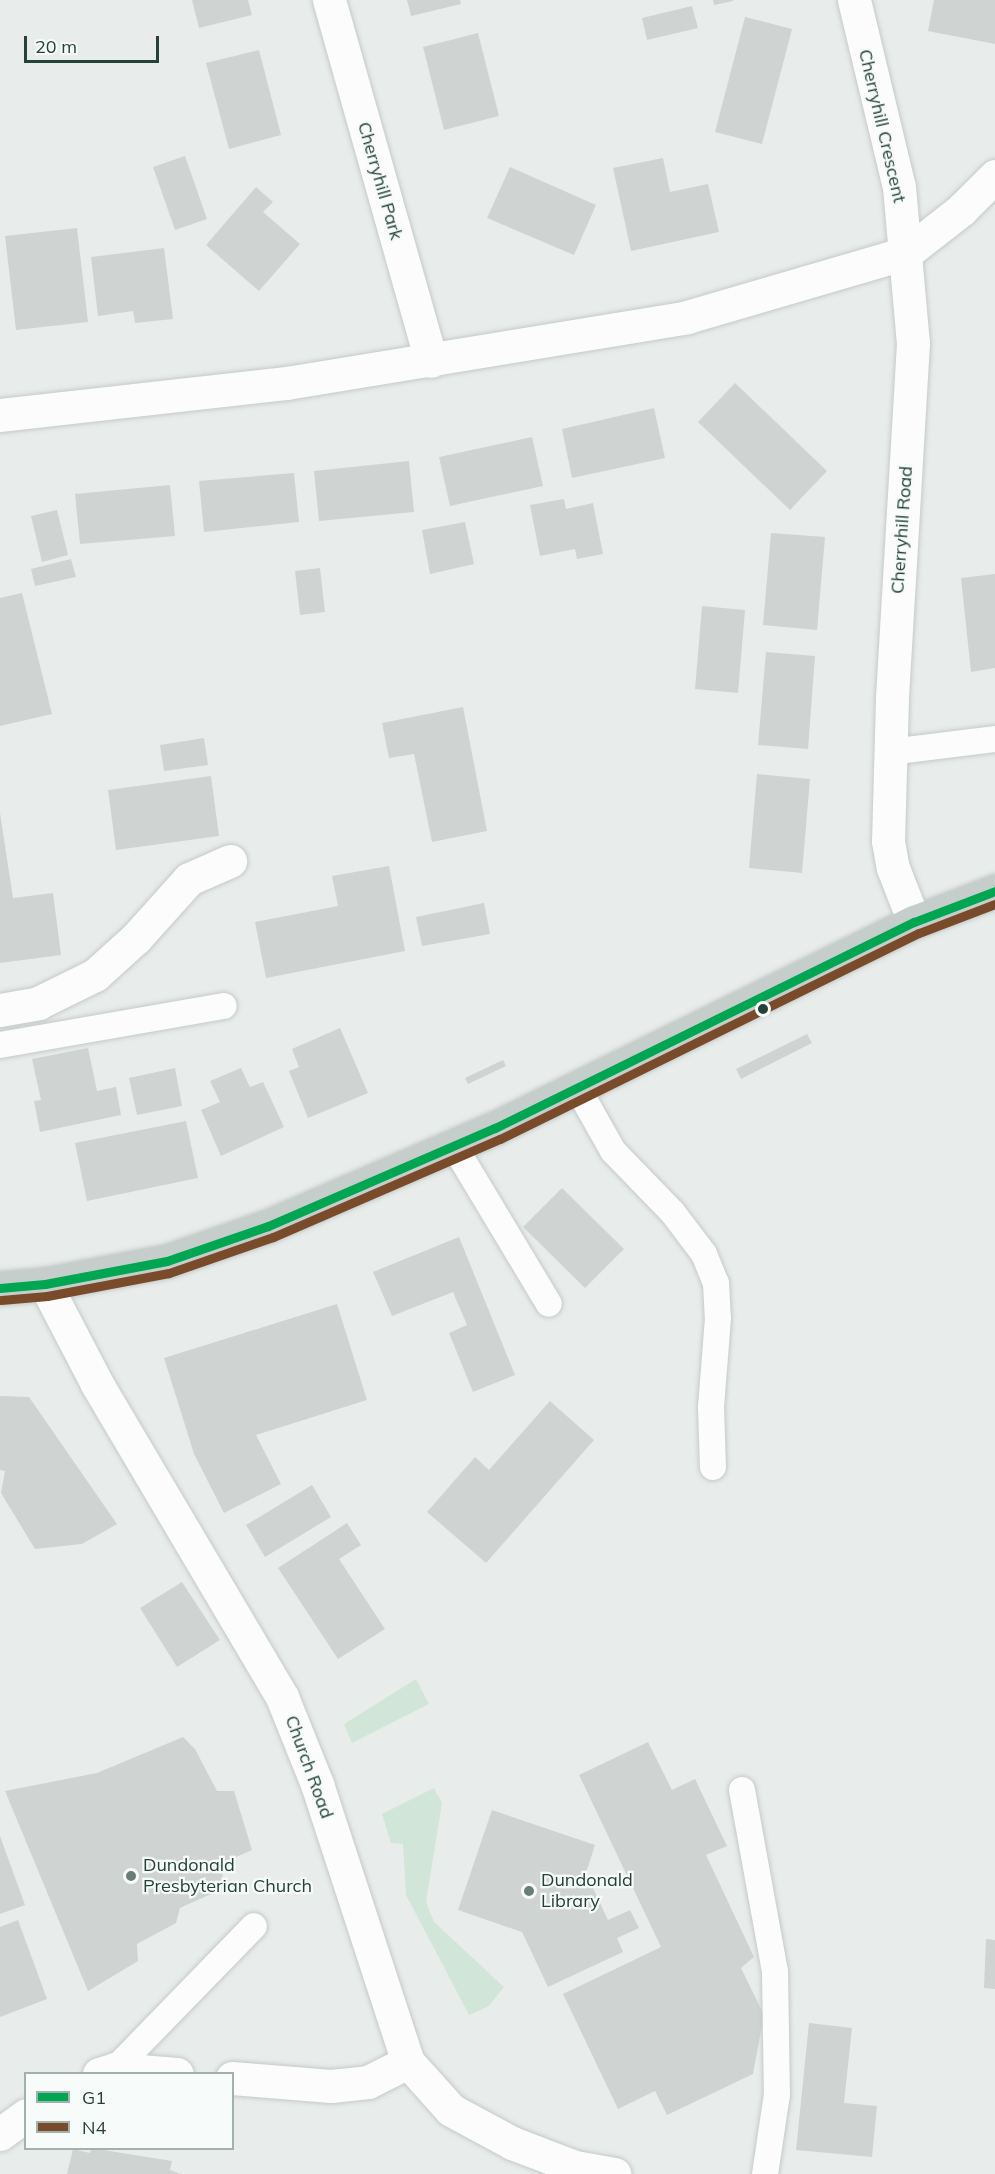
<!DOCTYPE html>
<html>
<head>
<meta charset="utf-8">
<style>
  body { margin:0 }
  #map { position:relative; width:995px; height:2174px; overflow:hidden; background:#e8edeb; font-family:Mulish,sans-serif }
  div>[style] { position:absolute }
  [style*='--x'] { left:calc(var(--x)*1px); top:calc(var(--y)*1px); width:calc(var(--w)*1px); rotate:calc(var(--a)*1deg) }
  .green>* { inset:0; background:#d1e6d8 }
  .building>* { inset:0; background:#cfd4d2 }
  .roads { filter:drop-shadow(0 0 2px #c5cac8) drop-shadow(0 0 2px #c5cac8) }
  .service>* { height:26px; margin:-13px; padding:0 13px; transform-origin:13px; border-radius:13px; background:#fcfcfc }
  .minor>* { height:33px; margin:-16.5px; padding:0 16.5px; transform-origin:16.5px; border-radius:16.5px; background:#fcfcfc }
  .tertiary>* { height:33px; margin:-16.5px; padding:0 16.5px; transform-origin:16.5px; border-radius:16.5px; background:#fcfcfc }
  .trunk>* { height:33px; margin:-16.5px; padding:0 16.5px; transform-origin:16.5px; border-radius:16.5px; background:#c6cecc }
  .bus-1>* { height:9px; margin:-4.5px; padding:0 4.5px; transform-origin:4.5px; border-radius:4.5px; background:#00a651 }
  .bus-2>* { height:9px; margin:-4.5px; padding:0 4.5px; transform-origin:4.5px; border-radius:4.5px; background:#7a4b2a }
  .dots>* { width:16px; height:16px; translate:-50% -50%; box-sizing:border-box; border:3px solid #f7fbf9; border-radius:50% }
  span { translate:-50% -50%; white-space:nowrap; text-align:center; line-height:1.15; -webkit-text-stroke:4.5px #f7fbf9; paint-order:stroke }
  .street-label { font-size:18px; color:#24423a }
  .poi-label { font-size:18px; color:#24423a }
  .left { translate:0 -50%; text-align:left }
  .legend { position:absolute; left:24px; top:2072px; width:210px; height:78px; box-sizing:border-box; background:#f7fbf9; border:2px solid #a3b1ad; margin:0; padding:8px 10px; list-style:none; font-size:18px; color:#24423a }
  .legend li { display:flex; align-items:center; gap:12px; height:30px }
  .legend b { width:30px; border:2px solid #a3b1ad }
  .scale { position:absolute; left:24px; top:36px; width:135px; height:27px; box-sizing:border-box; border:3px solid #24423a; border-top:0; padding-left:8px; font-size:18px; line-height:21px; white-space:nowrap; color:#24423a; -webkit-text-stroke:4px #f7fbf9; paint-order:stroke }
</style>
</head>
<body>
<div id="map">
  <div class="green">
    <div style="clip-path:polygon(416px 1679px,429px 1704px,352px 1743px,344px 1724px)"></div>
    <div style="clip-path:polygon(434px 1788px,442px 1803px,426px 1902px,434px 1922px,504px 1987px,489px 2006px,469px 2015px,406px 1895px,403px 1844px,391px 1843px,382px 1814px)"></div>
  </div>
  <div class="building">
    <div style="clip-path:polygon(192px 0,248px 0,252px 15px,199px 28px)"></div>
    <div style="clip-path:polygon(407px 0,460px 0,461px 4px,411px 16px)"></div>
    <div style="clip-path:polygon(713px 0,733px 0,733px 1px,714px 5px)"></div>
    <div style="clip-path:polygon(934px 0,995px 0,995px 44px,928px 31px)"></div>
    <div style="clip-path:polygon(692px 6px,698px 28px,647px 40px,642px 18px)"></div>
    <div style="clip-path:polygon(745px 17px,792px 29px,762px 144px,715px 132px)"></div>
    <div style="clip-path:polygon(478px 33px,499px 116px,444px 130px,423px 47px)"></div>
    <div style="clip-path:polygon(259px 50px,281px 135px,229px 149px,206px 63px)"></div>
    <div style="clip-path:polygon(185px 156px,207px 219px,175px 230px,153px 167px)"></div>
    <div style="clip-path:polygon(663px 158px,670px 192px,708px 184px,719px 232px,631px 251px,613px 168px)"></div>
    <div style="clip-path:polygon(510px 167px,596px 205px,574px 255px,487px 218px)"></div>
    <div style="clip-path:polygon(256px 187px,273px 202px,263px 212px,300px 244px,259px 291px,206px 245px)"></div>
    <div style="clip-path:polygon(77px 228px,88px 322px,16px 330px,5px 236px)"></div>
    <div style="clip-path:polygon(164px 248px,173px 319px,135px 323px,133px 311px,98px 316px,91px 257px)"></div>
    <div style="clip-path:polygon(735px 383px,827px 471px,790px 510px,698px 422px)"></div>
    <div style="clip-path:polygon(654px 408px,665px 458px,572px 478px,562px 429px)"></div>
    <div style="clip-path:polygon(532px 437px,543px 486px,450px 506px,439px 457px)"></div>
    <div style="clip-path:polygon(409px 461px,414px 512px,319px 521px,314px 471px)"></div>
    <div style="clip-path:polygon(294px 473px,299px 522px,204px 532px,199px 481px)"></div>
    <div style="clip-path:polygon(170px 485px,175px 536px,80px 544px,75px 494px)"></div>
    <div style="clip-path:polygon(564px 499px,566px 509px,593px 503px,603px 554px,577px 559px,575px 549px,540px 556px,530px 505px)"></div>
    <div style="clip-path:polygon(57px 510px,68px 555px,42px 562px,31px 516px)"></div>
    <div style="clip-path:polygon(465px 522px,474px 564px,430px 574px,422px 530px)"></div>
    <div style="clip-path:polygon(771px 533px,825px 537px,817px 630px,763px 625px)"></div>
    <div style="clip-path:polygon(71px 559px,76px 577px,35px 586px,31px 569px)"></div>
    <div style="clip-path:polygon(320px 568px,325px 612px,300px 615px,295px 571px)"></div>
    <div style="clip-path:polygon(995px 574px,995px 668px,971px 672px,961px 578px)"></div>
    <div style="clip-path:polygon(22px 593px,52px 714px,0 726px,0 598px)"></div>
    <div style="clip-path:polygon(702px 606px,745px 610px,738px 693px,695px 689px)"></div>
    <div style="clip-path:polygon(766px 652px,815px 656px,808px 749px,758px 745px)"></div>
    <div style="clip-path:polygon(463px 707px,487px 831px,432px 842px,414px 754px,389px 758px,382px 723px)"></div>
    <div style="clip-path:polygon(204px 738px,208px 765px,164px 771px,160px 745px)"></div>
    <div style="clip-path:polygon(757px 774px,810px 779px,802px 873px,749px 868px)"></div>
    <div style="clip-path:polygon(211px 776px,219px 836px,116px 850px,108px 790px)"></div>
    <div style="clip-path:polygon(0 813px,13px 898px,53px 893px,61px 955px,0 963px)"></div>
    <div style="clip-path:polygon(389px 866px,405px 951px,266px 978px,255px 922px,338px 906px,332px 876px)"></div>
    <div style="clip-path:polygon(484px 903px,490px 934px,422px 946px,416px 917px)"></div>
    <div style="clip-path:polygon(340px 1028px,368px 1093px,308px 1118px,289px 1071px,299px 1067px,292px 1049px)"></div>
    <div style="clip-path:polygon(807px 1034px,812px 1043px,741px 1079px,736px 1069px)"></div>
    <div style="clip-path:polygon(88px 1048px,97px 1091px,116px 1087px,121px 1115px,40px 1132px,34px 1101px,41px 1100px,32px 1059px)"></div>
    <div style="clip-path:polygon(503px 1060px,506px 1066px,468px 1084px,465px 1078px)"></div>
    <div style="clip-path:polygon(175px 1068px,182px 1106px,137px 1115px,129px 1078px)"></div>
    <div style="clip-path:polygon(241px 1068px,250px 1087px,263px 1082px,284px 1127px,221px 1156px,201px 1110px,220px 1102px,210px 1081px)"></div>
    <div style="clip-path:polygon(186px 1121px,198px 1178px,87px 1201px,75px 1143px)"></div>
    <div style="clip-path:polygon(562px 1188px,624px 1249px,585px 1288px,523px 1227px)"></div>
    <div style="clip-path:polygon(459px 1237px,515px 1375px,473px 1392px,449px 1333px,467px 1325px,453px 1292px,392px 1316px,373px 1272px)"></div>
    <div style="clip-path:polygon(337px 1304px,367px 1400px,256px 1435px,281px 1484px,224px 1513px,194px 1454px,164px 1358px)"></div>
    <div style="clip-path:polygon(0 1396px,29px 1397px,117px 1524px,82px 1544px,35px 1549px,1px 1493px,5px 1471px,0 1470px)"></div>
    <div style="clip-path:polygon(550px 1401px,594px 1440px,486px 1563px,427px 1512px,475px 1457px,489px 1470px)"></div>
    <div style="clip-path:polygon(312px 1485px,331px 1517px,265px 1557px,246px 1525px)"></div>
    <div style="clip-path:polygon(347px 1523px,361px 1545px,339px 1559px,385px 1629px,338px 1659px,278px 1568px)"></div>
    <div style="clip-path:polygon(182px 1582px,220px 1640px,177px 1667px,140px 1608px)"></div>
    <div style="clip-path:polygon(183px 1737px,195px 1749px,217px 1791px,234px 1791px,252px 1850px,223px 1863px,222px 1889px,180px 1908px,176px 1923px,137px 1944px,138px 1961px,88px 1991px,5px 1791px,97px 1773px)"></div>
    <div style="clip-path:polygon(648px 1742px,672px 1790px,695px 1779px,727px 1846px,706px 1855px,754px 1957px,741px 1968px,764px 2015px,753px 2074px,667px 2115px,655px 2091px,618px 2109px,563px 1994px,661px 1947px,579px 1775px)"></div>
    <div style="clip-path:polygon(492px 1810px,595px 1845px,586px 1873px,608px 1920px,630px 1910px,639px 1928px,617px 1938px,623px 1952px,548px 1987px,522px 1932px,458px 1910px)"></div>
    <div style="clip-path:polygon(0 1836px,25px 1905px,0 1914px)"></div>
    <div style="clip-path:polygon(18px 1920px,47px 1999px,0 2017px,0 1927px)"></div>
    <div style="clip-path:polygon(986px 1939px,995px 1940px,995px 1989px,984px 1988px)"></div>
    <div style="clip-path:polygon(809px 2023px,852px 2028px,844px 2103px,877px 2106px,872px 2157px,796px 2150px)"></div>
    <div style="clip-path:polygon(91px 2148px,172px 2161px,170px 2170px,181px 2174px,67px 2174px,73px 2149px,90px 2153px)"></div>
  </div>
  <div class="roads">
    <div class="service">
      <div style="--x:890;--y:752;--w:106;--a:-7.1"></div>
      <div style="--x:0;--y:1045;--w:227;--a:-9.9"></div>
      <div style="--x:577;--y:1087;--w:73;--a:60.6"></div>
      <div style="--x:613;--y:1151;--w:86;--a:45.9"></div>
      <div style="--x:673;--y:1213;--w:51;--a:52.9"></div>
      <div style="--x:704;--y:1254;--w:31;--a:68"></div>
      <div style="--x:716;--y:1283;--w:35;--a:87"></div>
      <div style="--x:718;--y:1318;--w:89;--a:94.5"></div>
      <div style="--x:711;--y:1407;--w:60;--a:88.1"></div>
      <div style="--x:454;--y:1146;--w:184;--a:59"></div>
      <div style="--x:742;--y:1790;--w:184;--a:79.7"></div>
      <div style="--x:775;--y:1971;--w:123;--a:89.1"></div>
      <div style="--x:777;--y:2094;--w:81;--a:98.5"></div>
      <div style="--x:115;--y:2069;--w:199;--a:-45.8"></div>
    </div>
    <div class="minor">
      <div style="--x:329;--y:0;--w:375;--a:74.2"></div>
      <div style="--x:854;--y:0;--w:192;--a:76.5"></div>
      <div style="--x:899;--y:187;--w:157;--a:84.9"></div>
      <div style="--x:913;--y:343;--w:357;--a:93.4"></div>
      <div style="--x:892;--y:699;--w:142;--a:91.6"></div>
      <div style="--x:888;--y:841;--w:27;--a:80"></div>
      <div style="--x:893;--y:868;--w:58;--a:68.7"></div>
      <div style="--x:0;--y:415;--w:288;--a:-6.4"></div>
      <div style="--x:286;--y:383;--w:406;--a:-9.3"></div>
      <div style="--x:687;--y:317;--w:228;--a:-16.3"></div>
      <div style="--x:906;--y:253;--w:70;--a:-38"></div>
      <div style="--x:961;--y:210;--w:48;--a:-45"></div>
      <div style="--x:0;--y:1010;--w:39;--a:-10"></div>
      <div style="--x:38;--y:1003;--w:64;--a:-26.2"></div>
      <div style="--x:95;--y:975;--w:55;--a:-42.1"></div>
      <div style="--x:136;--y:938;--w:79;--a:-48.1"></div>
      <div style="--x:189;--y:879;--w:45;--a:-23.7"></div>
      <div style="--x:99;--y:2074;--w:17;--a:-17"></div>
      <div style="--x:115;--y:2069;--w:62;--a:4.6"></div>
      <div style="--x:232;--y:2078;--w:99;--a:4.6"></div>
      <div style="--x:331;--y:2086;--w:37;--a:-6"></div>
      <div style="--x:368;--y:2082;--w:45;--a:-26.6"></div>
      <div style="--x:0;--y:2134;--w:32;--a:-36"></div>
    </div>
    <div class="tertiary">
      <div style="--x:45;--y:1284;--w:113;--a:62.5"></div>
      <div style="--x:97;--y:1384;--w:364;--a:59.4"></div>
      <div style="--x:282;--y:1697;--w:94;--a:68.1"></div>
      <div style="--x:317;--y:1784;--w:293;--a:71.9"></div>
      <div style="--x:408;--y:2062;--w:64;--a:48.1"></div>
      <div style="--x:451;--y:2110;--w:69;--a:28.4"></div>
      <div style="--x:512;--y:2143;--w:67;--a:20.9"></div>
      <div style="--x:575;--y:2167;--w:40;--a:10"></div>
    </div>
    <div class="trunk">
      <div style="--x:0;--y:1288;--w:45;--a:-5.1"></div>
      <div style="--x:45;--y:1284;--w:124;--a:-10.7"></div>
      <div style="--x:167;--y:1261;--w:107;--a:-19.1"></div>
      <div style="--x:268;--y:1226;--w:247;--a:-23.4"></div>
      <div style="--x:495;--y:1128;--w:467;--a:-26.2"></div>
      <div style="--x:914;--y:922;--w:87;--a:-20.9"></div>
    </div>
  </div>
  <div class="bus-1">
    <div style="--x:0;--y:1288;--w:45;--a:-5.1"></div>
    <div style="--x:45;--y:1284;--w:124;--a:-10.7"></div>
    <div style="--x:167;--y:1261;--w:107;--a:-19.1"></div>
    <div style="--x:268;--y:1226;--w:247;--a:-23.4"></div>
    <div style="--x:495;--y:1128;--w:467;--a:-26.2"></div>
    <div style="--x:914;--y:922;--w:87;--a:-20.9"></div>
  </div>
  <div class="bus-2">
    <div style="--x:1;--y:1300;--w:46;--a:-5"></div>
    <div style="--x:47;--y:1296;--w:124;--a:-10.7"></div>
    <div style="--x:169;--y:1273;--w:110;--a:-19.1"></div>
    <div style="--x:273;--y:1237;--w:247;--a:-23.4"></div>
    <div style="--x:500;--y:1139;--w:467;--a:-26.2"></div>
    <div style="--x:919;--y:933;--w:81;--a:-20.9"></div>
  </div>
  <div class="dots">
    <div style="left:763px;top:1009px;background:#24423a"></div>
    <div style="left:131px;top:1876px;background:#697e78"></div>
    <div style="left:529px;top:1891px;background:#697e78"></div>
  </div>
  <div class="street-label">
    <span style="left:882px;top:126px;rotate:77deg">Cherryhill Crescent</span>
    <span style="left:380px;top:181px;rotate:74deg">Cherryhill Park</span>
    <span style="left:902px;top:530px;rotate:-86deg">Cherryhill Road</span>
    <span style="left:309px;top:1767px;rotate:70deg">Church Road</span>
  </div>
  <div class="poi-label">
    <span class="left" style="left:143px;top:1876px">Dundonald<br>Presbyterian Church</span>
    <span class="left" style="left:541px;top:1891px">Dundonald<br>Library</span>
  </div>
  <ul class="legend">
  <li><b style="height:8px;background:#00a651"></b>G1</li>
  <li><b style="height:8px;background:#7a4b2a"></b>N4</li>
  </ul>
  <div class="scale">20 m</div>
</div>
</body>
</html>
